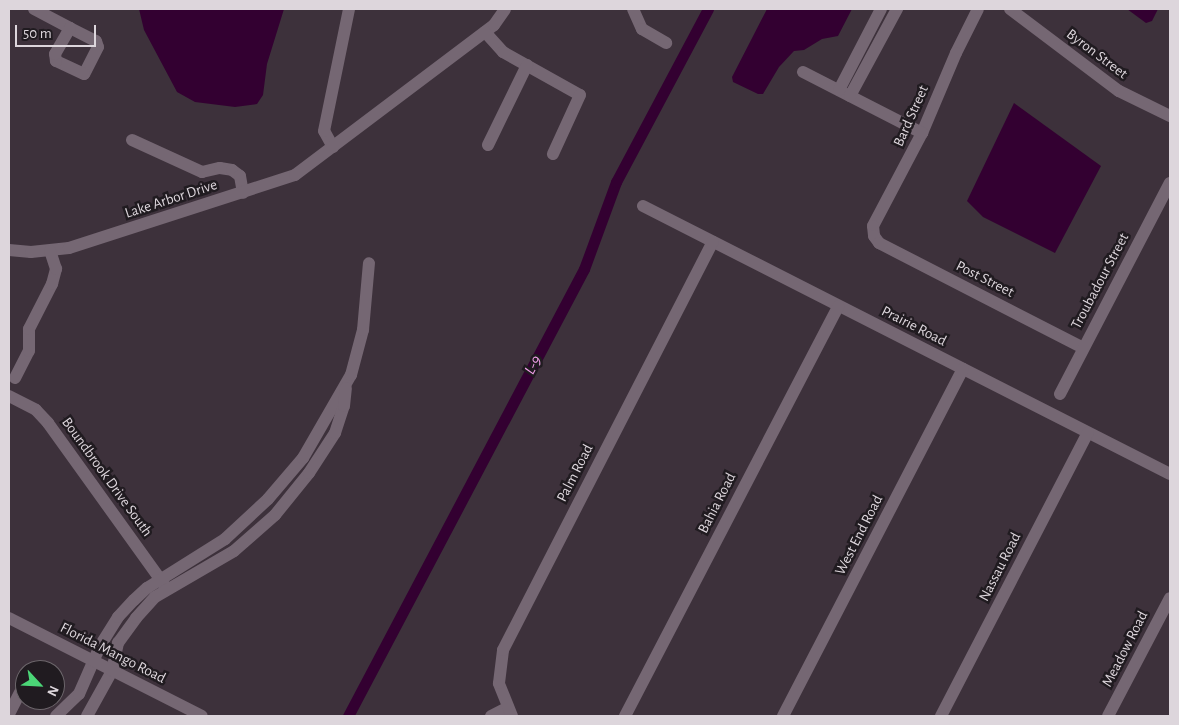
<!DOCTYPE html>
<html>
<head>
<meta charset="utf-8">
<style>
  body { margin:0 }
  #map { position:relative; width:1179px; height:725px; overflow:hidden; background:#3d313b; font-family:"Alegreya Sans",sans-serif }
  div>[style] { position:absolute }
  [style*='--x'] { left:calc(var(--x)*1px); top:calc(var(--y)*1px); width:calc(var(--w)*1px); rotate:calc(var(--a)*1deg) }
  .water>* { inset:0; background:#330031 }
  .canal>* { height:11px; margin:-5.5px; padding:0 5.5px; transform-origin:5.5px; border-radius:5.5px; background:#330031 }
  .street>* { height:12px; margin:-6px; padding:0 6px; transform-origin:6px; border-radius:6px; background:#756773 }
  .secondary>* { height:12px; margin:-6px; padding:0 6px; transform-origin:6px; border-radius:6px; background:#756773 }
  span { translate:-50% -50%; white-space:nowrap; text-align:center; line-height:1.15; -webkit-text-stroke:5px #201b20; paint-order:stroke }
  .street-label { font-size:15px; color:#ddd6dc }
  .water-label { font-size:16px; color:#f3a1eb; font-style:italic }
  .frame { position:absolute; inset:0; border:10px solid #ddd6dc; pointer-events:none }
  .north { position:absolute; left:15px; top:660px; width:50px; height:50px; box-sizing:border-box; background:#201b20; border:1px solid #6c666b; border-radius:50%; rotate:115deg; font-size:14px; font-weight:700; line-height:20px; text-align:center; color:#ddd6dc }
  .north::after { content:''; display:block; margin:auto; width:18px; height:22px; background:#4bd677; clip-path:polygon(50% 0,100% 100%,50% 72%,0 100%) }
  .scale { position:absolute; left:15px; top:25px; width:81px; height:22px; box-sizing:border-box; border:2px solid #ddd6dc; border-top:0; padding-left:6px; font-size:15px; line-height:18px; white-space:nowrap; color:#ddd6dc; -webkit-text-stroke:4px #201b20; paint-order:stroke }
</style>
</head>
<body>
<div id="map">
  <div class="water">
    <div style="clip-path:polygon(139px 9px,284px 9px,267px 64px,263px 95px,257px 104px,235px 107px,195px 102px,177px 92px,144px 30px)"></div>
    <div style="clip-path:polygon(767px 9px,852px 9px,838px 36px,822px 39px,804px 50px,794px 51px,779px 67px,763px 94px,758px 94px,733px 82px,732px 77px)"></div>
    <div style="clip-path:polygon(1127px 9px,1158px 9px,1152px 21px,1146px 23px)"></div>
    <div style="clip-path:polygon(1014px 103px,1101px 166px,1055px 253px,983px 217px,967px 201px)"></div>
  </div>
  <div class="canal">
    <div style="--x:348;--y:716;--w:505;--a:-62.17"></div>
    <div style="--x:584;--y:269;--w:93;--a:-69.8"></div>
    <div style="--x:616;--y:182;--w:196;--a:-62"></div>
  </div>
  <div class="street">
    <div style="--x:34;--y:9;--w:41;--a:27.8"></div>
    <div style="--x:70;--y:28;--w:29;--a:27"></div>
    <div style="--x:96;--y:41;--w:6;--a:72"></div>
    <div style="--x:98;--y:47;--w:30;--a:117"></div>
    <div style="--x:84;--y:74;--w:31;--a:-155"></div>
    <div style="--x:56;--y:61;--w:7;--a:-98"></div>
    <div style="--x:55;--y:54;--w:30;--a:-60"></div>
    <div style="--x:633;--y:9;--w:22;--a:66"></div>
    <div style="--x:642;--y:29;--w:28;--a:30"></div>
    <div style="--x:978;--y:9;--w:49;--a:116.6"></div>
    <div style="--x:956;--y:53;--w:87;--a:113"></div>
    <div style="--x:922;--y:133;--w:105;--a:117.8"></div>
    <div style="--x:873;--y:226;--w:10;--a:84"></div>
    <div style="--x:874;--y:236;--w:9;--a:54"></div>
    <div style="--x:879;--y:243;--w:229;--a:27.2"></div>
    <div style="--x:1010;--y:9;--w:136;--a:37"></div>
    <div style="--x:1119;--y:91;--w:57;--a:26.1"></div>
    <div style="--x:485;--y:32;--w:27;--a:48"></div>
    <div style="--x:503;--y:52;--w:88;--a:29.2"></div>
    <div style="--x:580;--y:95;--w:65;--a:114.6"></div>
    <div style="--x:803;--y:72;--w:134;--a:27.1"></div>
    <div style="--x:839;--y:90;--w:91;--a:-62.6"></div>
    <div style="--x:850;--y:96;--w:99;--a:-61.6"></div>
    <div style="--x:132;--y:140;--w:77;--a:24.6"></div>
    <div style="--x:202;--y:172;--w:18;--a:-13"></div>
    <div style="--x:220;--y:168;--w:12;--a:9"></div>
    <div style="--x:232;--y:170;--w:10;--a:37"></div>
    <div style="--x:240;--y:176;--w:17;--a:80"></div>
    <div style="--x:488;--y:145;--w:89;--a:-64"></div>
    <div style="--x:333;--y:147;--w:18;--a:-119"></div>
    <div style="--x:324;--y:131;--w:125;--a:-78.4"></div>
    <div style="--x:643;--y:206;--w:591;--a:26.96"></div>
    <div style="--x:9;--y:250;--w:22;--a:5"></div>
    <div style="--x:31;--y:252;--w:38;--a:-6"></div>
    <div style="--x:69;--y:248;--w:237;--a:-17.9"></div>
    <div style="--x:295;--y:175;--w:249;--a:-37"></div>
    <div style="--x:494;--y:25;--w:19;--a:-55"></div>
    <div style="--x:15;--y:378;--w:30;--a:-63"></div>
    <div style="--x:29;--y:351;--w:22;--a:-90"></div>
    <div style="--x:29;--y:329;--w:51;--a:-62.9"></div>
    <div style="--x:52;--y:284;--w:16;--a:-75"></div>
    <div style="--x:56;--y:269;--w:19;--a:-108"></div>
    <div style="--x:1060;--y:394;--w:238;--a:-62.5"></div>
    <div style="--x:9;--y:396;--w:30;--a:27"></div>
    <div style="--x:36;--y:410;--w:18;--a:47"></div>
    <div style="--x:48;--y:423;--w:201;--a:54.3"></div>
    <div style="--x:9;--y:714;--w:36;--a:-63"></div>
    <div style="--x:56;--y:716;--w:32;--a:-44"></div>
    <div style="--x:79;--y:694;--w:52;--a:-66.4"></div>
    <div style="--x:100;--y:646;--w:34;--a:-58"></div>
    <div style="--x:118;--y:617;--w:23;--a:-47"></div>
    <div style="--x:134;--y:600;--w:18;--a:-43"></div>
    <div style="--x:147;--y:588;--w:92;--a:-32.1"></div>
    <div style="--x:225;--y:539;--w:59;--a:-42.9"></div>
    <div style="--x:268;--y:499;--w:54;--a:-49.5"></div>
    <div style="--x:303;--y:458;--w:96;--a:-60"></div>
    <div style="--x:351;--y:375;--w:47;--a:-75.1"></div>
    <div style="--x:363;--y:330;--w:67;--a:-84.9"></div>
    <div style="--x:87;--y:716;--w:51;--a:-60.9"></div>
    <div style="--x:112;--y:671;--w:29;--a:-78"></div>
    <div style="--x:118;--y:643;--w:31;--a:-54"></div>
    <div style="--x:136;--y:618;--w:28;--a:-48"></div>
    <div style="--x:155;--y:597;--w:91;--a:-30.2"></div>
    <div style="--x:234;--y:551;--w:55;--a:-41.3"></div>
    <div style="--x:275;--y:515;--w:54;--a:-51"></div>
    <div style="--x:309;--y:473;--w:48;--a:-57"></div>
    <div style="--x:335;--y:433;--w:28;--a:-72"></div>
    <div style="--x:344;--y:406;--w:18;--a:-84"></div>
    <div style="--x:491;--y:716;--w:18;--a:-27"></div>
    <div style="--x:512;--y:716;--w:35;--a:-112"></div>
    <div style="--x:499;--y:683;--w:33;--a:-83"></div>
    <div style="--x:503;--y:650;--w:459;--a:-62.8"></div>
    <div style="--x:625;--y:716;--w:462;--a:-62.5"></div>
    <div style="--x:783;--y:716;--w:391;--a:-62.6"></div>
    <div style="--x:941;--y:716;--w:319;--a:-62.6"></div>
    <div style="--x:1108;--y:716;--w:133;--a:-62.3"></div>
  </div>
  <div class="secondary">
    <div style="--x:9;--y:618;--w:216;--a:26.9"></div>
  </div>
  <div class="street-label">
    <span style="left:1097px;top:54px;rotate:37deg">Byron Street</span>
    <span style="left:911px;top:116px;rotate:-66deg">Bard Street</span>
    <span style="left:171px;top:199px;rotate:-18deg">Lake Arbor Drive</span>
    <span style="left:985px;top:279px;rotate:27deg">Post Street</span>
    <span style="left:1100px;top:281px;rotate:-62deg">Troubadour Street</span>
    <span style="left:914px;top:326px;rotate:27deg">Prairie Road</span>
    <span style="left:575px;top:473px;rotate:-63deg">Palm Road</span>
    <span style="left:107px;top:477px;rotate:54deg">Boundbrook Drive South</span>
    <span style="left:717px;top:503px;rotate:-63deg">Bahia Road</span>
    <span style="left:859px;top:535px;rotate:-63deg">West End Road</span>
    <span style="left:1000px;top:567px;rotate:-63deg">Nassau Road</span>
    <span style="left:1125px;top:649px;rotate:-63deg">Meadow Road</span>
    <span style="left:113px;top:653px;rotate:27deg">Florida Mango Road</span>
  </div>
  <div class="water-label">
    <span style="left:533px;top:365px;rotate:-62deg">L-9</span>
  </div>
  <div class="frame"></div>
  <div class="north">N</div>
  <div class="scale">50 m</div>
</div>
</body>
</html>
